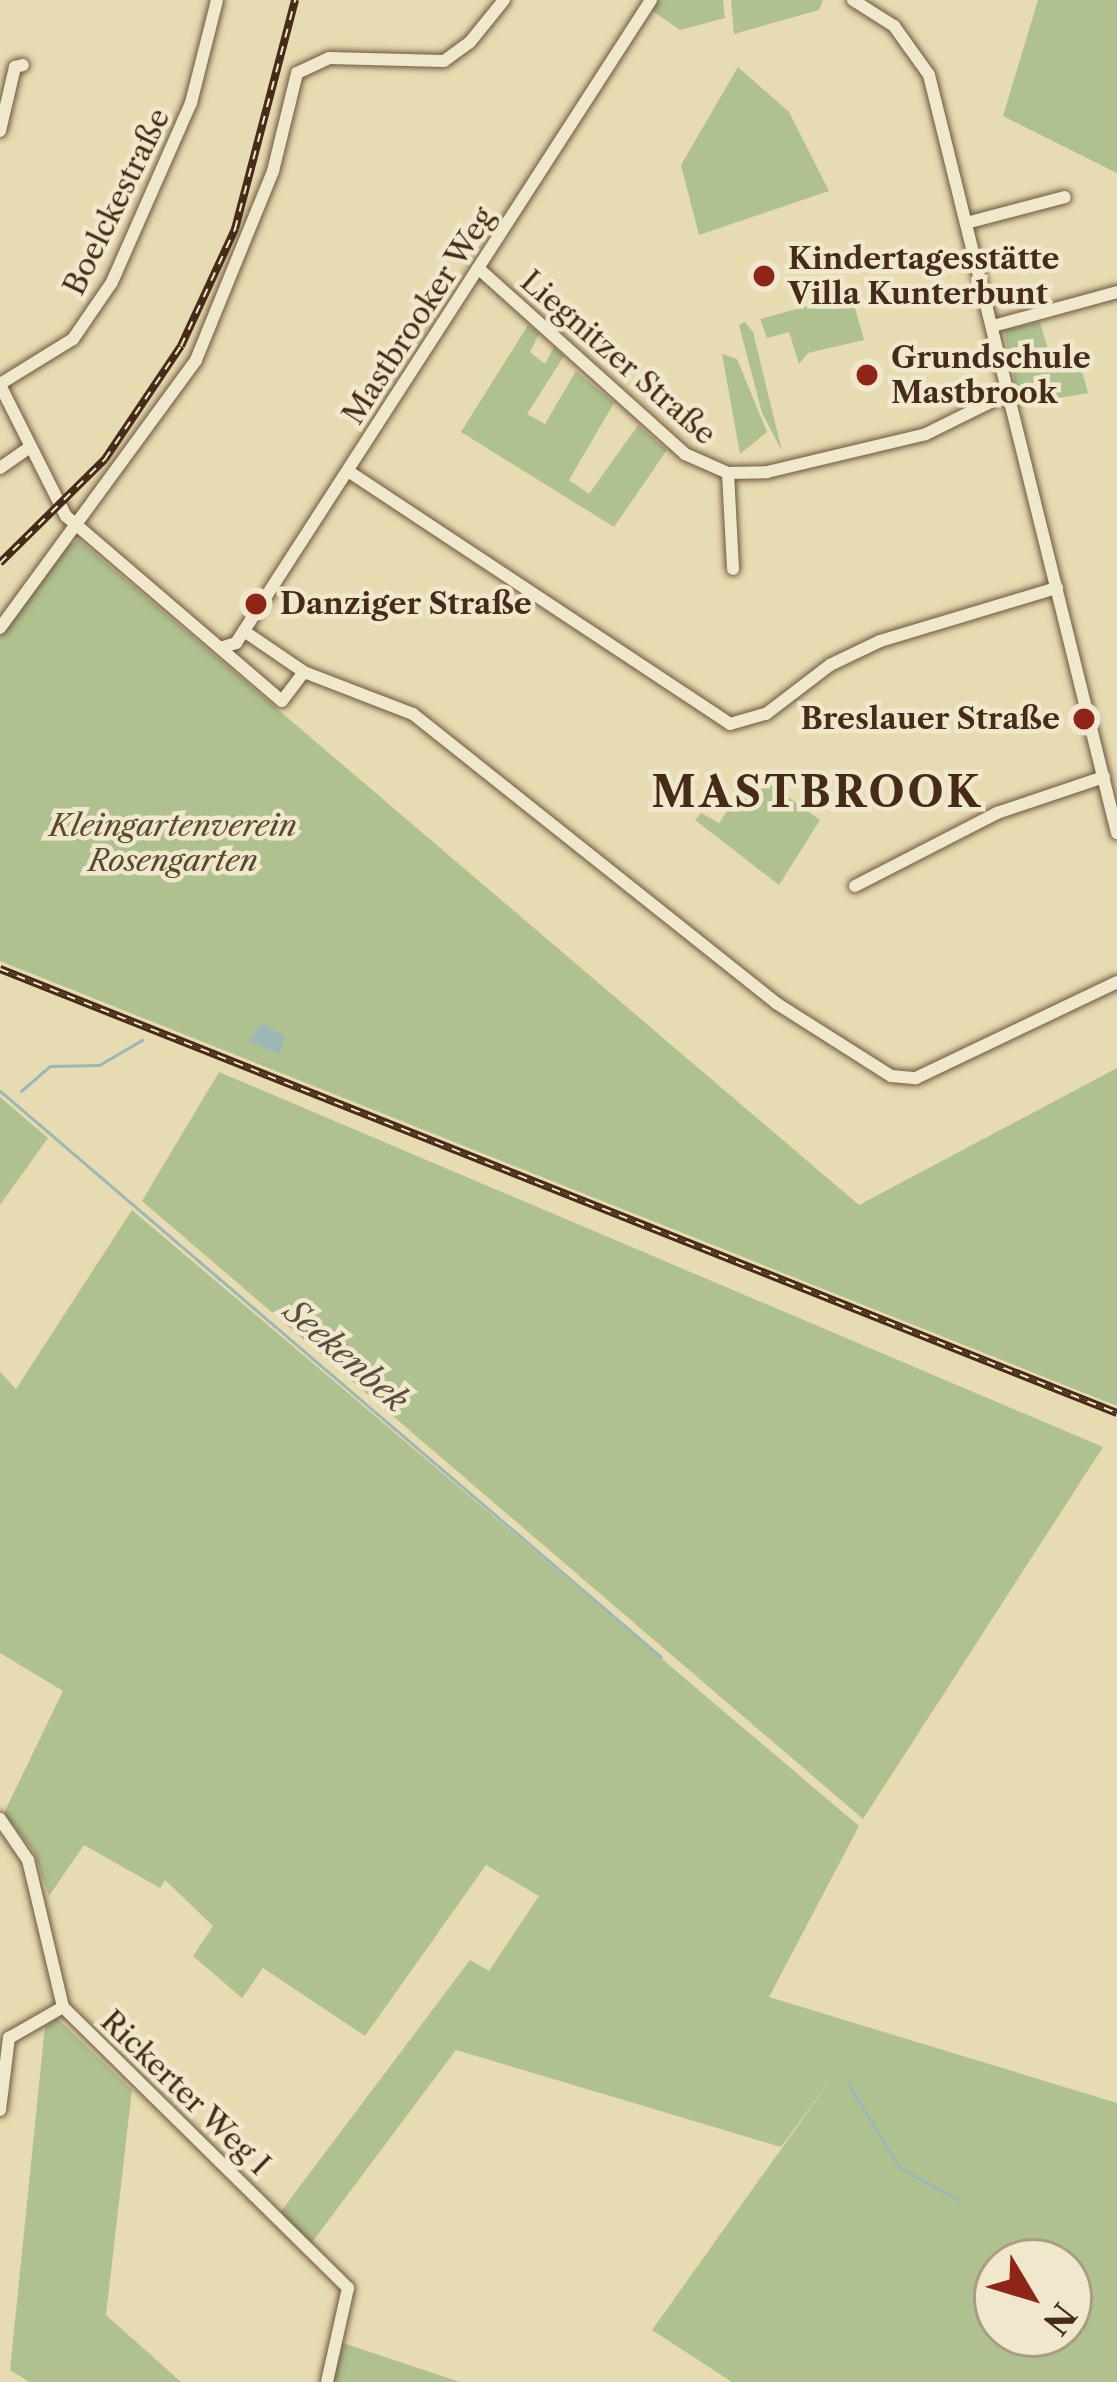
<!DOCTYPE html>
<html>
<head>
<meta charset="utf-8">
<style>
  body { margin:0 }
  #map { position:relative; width:1117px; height:2382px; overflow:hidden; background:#e7dbb1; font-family:"Libre Caslon Text",serif }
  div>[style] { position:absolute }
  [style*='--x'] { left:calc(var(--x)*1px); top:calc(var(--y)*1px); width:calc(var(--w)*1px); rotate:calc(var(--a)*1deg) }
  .green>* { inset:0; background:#b0c190 }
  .water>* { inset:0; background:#9bb8b7 }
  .stream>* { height:3px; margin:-1.5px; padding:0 1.5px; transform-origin:1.5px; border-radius:1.5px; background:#9bb8b7 }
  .roads { filter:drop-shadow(0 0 3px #6e573e) drop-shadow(0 0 3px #6e573e) }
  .minor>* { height:12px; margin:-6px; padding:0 6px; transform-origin:6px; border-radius:6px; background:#efe8cc }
  .rail>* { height:8px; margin-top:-4px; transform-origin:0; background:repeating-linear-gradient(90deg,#efe8cc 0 9px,#462b18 0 18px); box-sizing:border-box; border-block:3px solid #462b18 }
  .dots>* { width:33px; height:33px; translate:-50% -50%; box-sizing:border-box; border:6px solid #efe8cc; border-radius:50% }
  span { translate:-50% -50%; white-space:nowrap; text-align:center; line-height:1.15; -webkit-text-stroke:9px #efe8cc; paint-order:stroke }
  .street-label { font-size:30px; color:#462b18 }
  .poi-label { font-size:30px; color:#462b18; font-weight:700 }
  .left { translate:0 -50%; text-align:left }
  .right { translate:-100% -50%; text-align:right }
  .park-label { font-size:30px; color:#5b4930; font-style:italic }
  .water-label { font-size:33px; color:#5b4e40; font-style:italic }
  .district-label { font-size:42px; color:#462b18; font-weight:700; letter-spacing:3px }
  .north { position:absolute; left:973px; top:2238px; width:120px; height:120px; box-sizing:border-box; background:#efe8cc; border:3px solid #ab9c84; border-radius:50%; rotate:128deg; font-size:33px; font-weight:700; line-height:48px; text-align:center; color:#462b18 }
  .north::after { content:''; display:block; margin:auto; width:42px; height:54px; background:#8f2418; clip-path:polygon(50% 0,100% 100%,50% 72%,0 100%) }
</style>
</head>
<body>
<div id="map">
  <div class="green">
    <div style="clip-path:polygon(657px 0,723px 0,725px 18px,680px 30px,651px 10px)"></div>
    <div style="clip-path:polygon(731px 0,823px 0,819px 10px,734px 34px)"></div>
    <div style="clip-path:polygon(1038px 0,1117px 0,1117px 173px,1003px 116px)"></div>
    <div style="clip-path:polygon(738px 67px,789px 112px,829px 191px,699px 235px,681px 165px)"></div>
    <div style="clip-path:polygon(851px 294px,864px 340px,808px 353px,799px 364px,789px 332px,767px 338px,760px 319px)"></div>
    <div style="clip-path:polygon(745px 322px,753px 332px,782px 451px,762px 413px,739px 325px)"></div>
    <div style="clip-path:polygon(1040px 322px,1053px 368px,1080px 363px,1088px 393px,1020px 405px,1004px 330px)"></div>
    <div style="clip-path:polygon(528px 325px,539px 334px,530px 352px,545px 364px,554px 347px,564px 356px,527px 414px,545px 424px,576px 371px,614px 403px,569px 480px,589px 494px,638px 425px,667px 450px,614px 527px,461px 432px)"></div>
    <div style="clip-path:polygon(722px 354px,737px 359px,767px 432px,740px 454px)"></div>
    <div style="clip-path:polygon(79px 540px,859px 1205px,1117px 1068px,1117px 1406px,0 961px,0 635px,53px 553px)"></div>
    <div style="clip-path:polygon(753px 772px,820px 820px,779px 885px,695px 820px,701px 813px,719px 823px)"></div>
    <div style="clip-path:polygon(219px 1072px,1103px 1447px,863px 1819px,142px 1201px)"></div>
    <div style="clip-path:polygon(0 1097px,48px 1138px,0 1205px)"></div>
    <div style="clip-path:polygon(evenodd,132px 1210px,859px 1826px,769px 1997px,1117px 2103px,1117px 2382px,732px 2382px,652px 2330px,834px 2075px,781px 2147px,456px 2050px,310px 2245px,279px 2214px,470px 1960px,489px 1971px,539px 1896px,486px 1865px,365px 2036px,263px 1968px,242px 1998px,193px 1956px,213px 1926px,165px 1880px,160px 1888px,84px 1845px,49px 1896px,34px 1852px,4px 1813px,63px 1691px,0 1653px,0 1372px,16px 1389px,132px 1210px,997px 2262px,1069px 2262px,1069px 2334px,997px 2334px,997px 2262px)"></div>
    <div style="clip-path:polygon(57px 2018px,132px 2090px,106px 2315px,181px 2382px,29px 2382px,10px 2370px,45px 2026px)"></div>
    <div style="clip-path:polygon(340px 2342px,460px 2382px,327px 2382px)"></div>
  </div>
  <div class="water">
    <div style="clip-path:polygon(261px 1023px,286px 1037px,279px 1054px,249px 1041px)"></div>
  </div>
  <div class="stream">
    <div style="--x:0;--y:1091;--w:870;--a:40.57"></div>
    <div style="--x:21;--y:1091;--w:38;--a:-41"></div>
    <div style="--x:50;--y:1066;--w:49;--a:-1.2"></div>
    <div style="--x:99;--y:1065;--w:50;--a:-30.2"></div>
    <div style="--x:847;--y:2082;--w:100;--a:58.5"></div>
    <div style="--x:899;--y:2167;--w:70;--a:29.1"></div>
  </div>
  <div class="roads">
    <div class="minor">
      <div style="--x:853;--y:0;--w:49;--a:32.4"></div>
      <div style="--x:894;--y:26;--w:60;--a:54.5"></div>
      <div style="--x:929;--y:75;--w:781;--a:76.07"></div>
      <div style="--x:0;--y:131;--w:66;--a:-76.8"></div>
      <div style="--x:15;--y:67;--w:8;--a:-14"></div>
      <div style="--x:966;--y:223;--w:102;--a:-14.7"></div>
      <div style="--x:478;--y:268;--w:278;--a:41.9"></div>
      <div style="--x:685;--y:454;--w:47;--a:23.8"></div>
      <div style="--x:728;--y:473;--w:39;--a:-1"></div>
      <div style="--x:767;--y:472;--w:163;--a:-13.4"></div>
      <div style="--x:926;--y:434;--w:90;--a:-26.3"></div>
      <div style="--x:993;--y:326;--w:129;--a:-15.3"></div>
      <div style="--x:0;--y:384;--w:86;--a:-31.7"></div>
      <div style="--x:73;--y:339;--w:69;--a:-55.6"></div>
      <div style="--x:112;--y:282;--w:196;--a:-66.2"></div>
      <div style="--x:191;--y:103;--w:106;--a:-75.8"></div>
      <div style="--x:0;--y:385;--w:147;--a:63.3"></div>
      <div style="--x:66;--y:516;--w:284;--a:40.6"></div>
      <div style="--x:282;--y:701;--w:36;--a:-53"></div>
      <div style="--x:304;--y:672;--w:73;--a:-145.7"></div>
      <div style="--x:0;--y:468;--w:33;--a:-35"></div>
      <div style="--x:348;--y:471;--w:458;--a:33.5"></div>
      <div style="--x:730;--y:724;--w:37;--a:-16"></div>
      <div style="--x:766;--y:714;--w:81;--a:-37.4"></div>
      <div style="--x:830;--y:665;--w:55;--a:-25.6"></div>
      <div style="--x:880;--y:641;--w:185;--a:-16.7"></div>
      <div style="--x:728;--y:473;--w:96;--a:87"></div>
      <div style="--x:0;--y:628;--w:332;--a:-53.8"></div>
      <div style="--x:196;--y:360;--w:204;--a:-67.8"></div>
      <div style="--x:273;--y:171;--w:101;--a:-76.2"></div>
      <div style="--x:297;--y:73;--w:35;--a:-25"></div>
      <div style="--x:329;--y:58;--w:115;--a:1.5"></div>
      <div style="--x:444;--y:61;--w:32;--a:-36"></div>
      <div style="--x:470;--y:42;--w:54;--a:-51"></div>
      <div style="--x:220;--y:648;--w:17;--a:-17"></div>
      <div style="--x:236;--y:643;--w:765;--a:-57.16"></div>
      <div style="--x:304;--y:672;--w:117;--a:21.1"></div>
      <div style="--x:413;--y:714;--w:464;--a:38.5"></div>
      <div style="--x:776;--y:1003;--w:136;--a:32.4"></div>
      <div style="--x:891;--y:1076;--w:25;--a:5"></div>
      <div style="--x:916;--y:1078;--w:223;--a:-25.5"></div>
      <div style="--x:855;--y:886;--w:160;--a:-27.2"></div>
      <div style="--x:997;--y:813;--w:113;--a:-18.6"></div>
      <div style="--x:0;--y:1819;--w:50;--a:55.7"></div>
      <div style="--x:28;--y:1860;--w:151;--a:76.6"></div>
      <div style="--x:63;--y:2007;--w:400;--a:44.6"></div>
      <div style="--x:348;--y:2288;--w:96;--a:102.6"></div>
      <div style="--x:0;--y:2110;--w:73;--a:-82.9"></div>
      <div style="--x:9;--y:2038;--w:62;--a:-29.9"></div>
    </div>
  </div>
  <div class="rail">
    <div style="--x:0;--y:563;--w:148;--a:-44.7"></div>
    <div style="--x:105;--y:459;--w:136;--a:-56.1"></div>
    <div style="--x:181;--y:346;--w:129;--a:-65.2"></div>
    <div style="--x:235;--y:229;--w:237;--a:-75.3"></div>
    <div style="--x:0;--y:969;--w:1202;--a:21.68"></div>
  </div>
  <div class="dots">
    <div style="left:764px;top:276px;background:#8f2418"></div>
    <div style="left:867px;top:375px;background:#8f2418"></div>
    <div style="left:256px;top:604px;background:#8f2418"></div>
    <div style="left:1084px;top:719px;background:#8f2418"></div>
  </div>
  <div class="street-label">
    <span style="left:117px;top:202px;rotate:-64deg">Boelckestraße</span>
    <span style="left:419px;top:316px;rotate:-57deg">Mastbrooker Weg</span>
    <span style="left:618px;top:358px;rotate:41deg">Liegnitzer Straße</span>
    <span style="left:185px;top:2093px;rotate:44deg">Rickerter Weg I</span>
  </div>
  <div class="poi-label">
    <span class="left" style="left:788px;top:276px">Kindertagesstätte<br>Villa Kunterbunt</span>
    <span class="left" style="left:891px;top:375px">Grundschule<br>Mastbrook</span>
    <span class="left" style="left:280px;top:604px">Danziger Straße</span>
    <span class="right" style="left:1060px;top:719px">Breslauer Straße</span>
  </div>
  <div class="park-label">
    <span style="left:173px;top:843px">Kleingartenverein<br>Rosengarten</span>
  </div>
  <div class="water-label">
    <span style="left:346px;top:1356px;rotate:41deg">Seekenbek</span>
  </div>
  <div class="district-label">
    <span style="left:817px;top:792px">MASTBROOK</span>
  </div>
  <div class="north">N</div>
</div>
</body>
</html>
